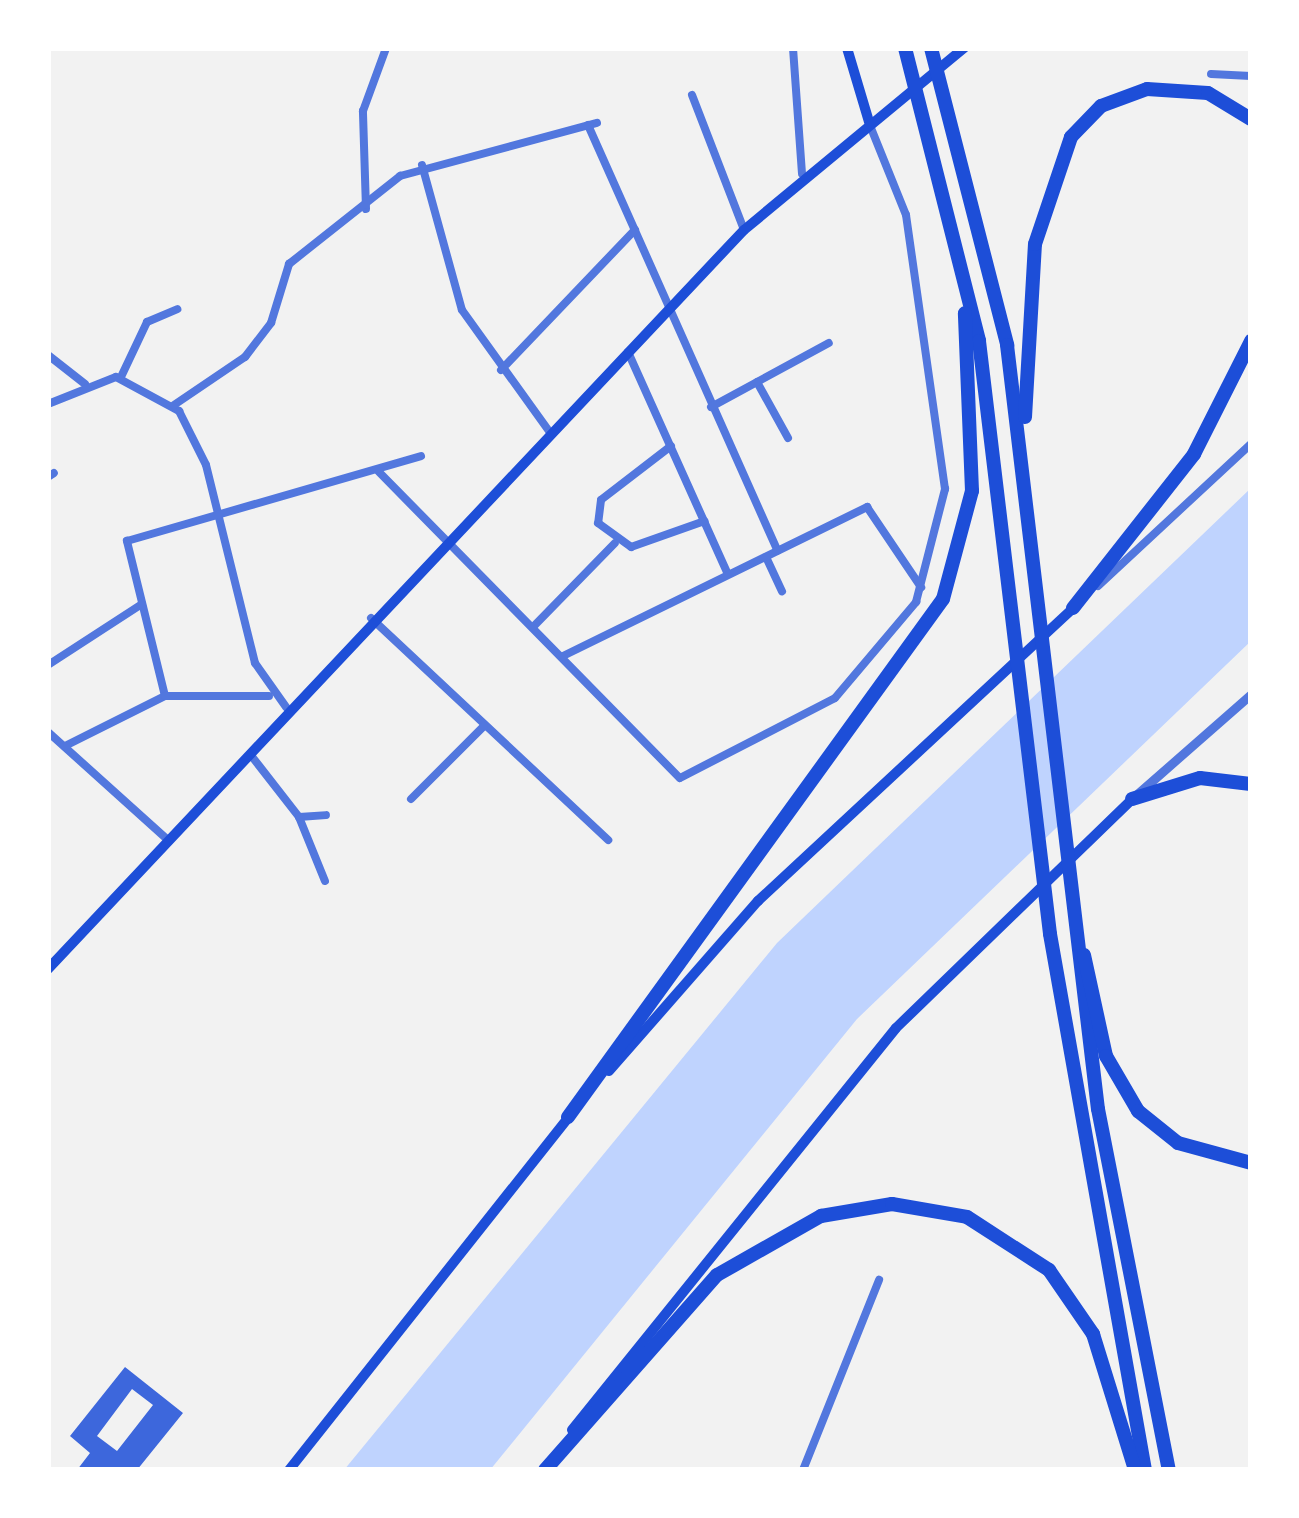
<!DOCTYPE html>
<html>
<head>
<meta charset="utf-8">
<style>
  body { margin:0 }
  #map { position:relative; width:1299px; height:1518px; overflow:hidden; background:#f2f2f2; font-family:"DejaVu Sans",sans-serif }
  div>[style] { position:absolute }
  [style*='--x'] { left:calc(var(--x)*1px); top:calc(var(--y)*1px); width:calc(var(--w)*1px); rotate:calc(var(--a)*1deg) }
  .water>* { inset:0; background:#bfd3fe }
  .building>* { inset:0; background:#3d67dc }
  .minor>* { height:8px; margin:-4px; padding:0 4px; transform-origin:4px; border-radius:4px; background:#5277de }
  .tertiary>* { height:9px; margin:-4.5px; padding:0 4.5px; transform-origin:4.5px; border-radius:4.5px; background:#5277de }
  .secondary>* { height:10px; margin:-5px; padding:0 5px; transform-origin:5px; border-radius:5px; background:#1d4ed8 }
  .primary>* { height:10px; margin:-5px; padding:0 5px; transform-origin:5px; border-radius:5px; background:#1d4ed8 }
  .motorway>* { height:14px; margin:-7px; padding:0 7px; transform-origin:7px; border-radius:7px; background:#1d4ed8 }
  span { translate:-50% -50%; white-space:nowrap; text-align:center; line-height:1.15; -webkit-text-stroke:9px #fff; paint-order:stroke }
  .frame { position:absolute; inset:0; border:51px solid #fff; pointer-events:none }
</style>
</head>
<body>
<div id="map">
  <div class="water">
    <div style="clip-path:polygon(1251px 488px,1251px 641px,857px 1019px,490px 1470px,344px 1470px,777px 943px)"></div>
  </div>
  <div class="building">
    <div style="clip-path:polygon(evenodd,125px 1367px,183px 1413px,137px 1470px,77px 1470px,90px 1453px,70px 1436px,125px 1367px,132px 1389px,153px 1405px,117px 1451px,97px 1436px,132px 1389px)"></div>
  </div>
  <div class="minor">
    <div style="--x:793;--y:48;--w:126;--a:85.9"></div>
    <div style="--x:1211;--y:74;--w:40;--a:2.9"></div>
    <div style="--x:692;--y:95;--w:145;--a:68.9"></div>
    <div style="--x:588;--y:125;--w:466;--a:66"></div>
    <div style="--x:422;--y:165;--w:150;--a:74.6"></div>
    <div style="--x:462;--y:310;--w:149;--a:54.3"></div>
    <div style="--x:366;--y:209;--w:98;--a:-91.8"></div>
    <div style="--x:363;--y:111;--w:67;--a:-69.9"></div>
    <div style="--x:628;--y:352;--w:243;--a:65.8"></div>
    <div style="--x:48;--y:355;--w:47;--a:38.1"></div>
    <div style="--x:501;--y:370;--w:194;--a:-46.3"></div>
    <div style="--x:121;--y:377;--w:61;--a:-64.7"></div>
    <div style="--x:147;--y:322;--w:33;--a:-23"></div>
    <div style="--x:757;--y:382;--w:64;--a:61"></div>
    <div style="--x:48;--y:404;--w:73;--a:-21.7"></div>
    <div style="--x:116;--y:377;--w:72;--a:28.4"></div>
    <div style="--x:179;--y:411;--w:60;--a:63.4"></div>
    <div style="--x:206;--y:465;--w:204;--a:76.1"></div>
    <div style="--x:255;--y:663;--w:54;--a:54.8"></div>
    <div style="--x:174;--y:405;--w:86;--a:-34.1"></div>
    <div style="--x:245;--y:357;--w:43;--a:-52.6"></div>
    <div style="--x:271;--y:323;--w:62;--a:-73"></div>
    <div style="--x:289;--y:264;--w:142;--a:-38.4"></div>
    <div style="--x:400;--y:176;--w:204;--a:-15.1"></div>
    <div style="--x:711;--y:407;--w:134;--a:-28.5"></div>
    <div style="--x:671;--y:446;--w:88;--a:142.4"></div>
    <div style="--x:601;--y:500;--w:23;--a:97"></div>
    <div style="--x:598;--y:523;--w:41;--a:36"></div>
    <div style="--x:631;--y:547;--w:78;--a:-19.4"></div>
    <div style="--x:379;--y:472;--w:429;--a:45.5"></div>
    <div style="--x:680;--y:778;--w:174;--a:-27.3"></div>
    <div style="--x:835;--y:698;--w:126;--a:-49.8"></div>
    <div style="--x:916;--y:602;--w:117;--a:-75.6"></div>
    <div style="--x:945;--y:489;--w:277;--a:-98.1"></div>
    <div style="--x:906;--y:215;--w:99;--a:-111.9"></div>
    <div style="--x:48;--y:477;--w:7;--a:-34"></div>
    <div style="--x:766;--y:557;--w:38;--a:65"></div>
    <div style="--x:1098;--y:586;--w:209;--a:-42.9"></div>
    <div style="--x:371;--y:618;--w:325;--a:43.1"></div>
    <div style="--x:533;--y:627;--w:117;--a:-45.7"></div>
    <div style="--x:563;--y:656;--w:339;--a:-26.1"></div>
    <div style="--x:867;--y:507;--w:97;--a:56"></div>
    <div style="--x:48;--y:665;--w:112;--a:-33"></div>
    <div style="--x:165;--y:696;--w:160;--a:-103.8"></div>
    <div style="--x:127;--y:541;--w:306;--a:-16.1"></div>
    <div style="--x:48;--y:732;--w:161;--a:42"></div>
    <div style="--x:65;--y:746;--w:112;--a:-26.6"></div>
    <div style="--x:165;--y:696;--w:104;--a:0"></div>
    <div style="--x:250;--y:754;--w:80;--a:52.1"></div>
    <div style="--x:299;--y:817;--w:69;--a:67.9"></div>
    <div style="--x:411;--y:799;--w:103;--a:-45"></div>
    <div style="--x:299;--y:817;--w:27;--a:-4"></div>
    <div style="--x:803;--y:1470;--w:205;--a:-68.2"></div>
  </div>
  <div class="tertiary">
    <div style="--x:1136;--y:795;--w:153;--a:-41.3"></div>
  </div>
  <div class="secondary">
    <div style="--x:847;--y:48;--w:77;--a:73.4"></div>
    <div style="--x:48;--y:969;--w:1015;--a:-46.72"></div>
    <div style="--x:744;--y:230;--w:286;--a:-39.6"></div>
  </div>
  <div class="primary">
    <div style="--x:609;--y:1071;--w:226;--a:-48.8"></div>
    <div style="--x:758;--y:901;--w:430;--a:-42.9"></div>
    <div style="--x:572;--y:1430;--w:516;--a:-51.13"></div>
    <div style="--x:896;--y:1028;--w:329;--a:-44.1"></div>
    <div style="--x:289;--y:1470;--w:457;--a:-51.6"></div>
  </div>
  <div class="motorway">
    <div style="--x:905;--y:48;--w:302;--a:75.8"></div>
    <div style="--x:979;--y:341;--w:597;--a:83.17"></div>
    <div style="--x:1050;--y:934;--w:544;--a:79.95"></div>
    <div style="--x:931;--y:48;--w:307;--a:75.6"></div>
    <div style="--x:1007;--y:345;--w:769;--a:83.21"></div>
    <div style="--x:1098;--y:1109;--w:368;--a:78.9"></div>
    <div style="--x:1025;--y:417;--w:173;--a:-86.7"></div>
    <div style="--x:1035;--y:244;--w:113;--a:-71.4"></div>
    <div style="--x:1071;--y:137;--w:43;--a:-45.9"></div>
    <div style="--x:1101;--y:106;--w:49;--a:-20.3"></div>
    <div style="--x:1147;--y:89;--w:61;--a:3.8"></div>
    <div style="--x:1208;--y:93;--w:50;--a:31.2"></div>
    <div style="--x:1073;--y:608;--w:196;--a:-51.8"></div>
    <div style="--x:1194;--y:454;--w:127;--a:-63.2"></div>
    <div style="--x:1132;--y:799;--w:71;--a:-17.2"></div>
    <div style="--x:1200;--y:778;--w:51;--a:6.7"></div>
    <div style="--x:1084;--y:955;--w:103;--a:77.7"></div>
    <div style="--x:1106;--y:1056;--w:64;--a:59.8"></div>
    <div style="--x:1138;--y:1111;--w:51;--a:38.7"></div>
    <div style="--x:1178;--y:1143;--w:76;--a:15.3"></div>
    <div style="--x:568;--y:1117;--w:639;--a:-54.1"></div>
    <div style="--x:943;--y:599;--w:112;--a:-75"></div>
    <div style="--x:972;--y:491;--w:178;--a:-92.3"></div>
    <div style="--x:545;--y:1470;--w:260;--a:-48.6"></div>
    <div style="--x:717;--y:1275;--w:120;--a:-29.6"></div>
    <div style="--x:821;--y:1216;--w:72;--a:-9.6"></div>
    <div style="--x:892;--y:1204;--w:76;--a:9.8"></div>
    <div style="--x:967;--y:1217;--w:98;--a:32.9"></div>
    <div style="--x:1049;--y:1270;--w:78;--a:55.5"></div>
    <div style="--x:1093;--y:1334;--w:142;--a:72.8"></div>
  </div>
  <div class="frame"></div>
</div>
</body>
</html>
